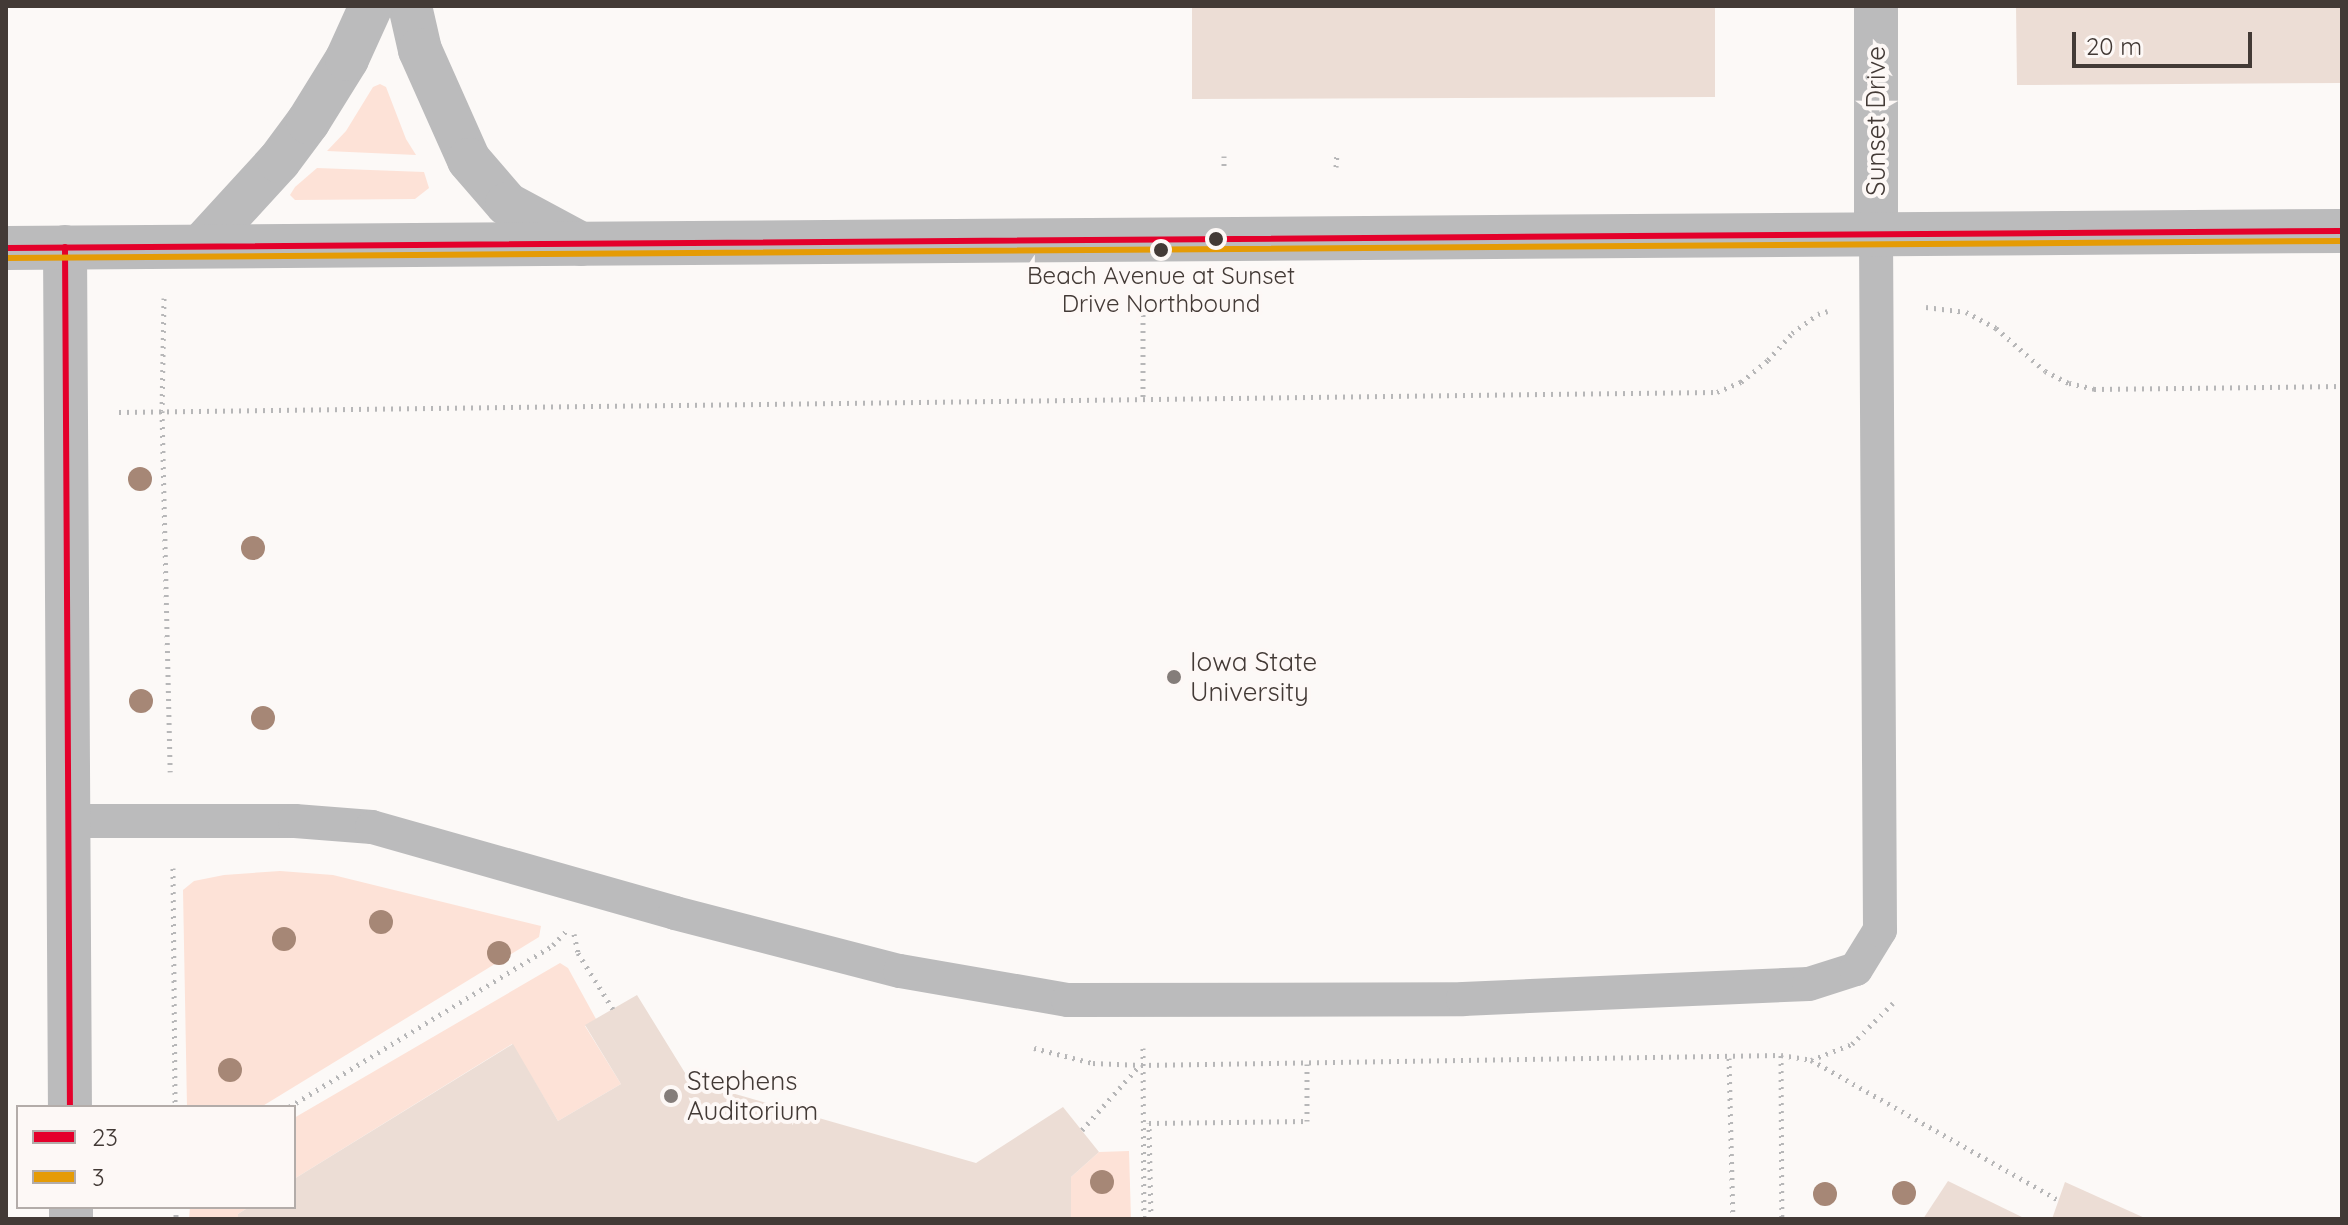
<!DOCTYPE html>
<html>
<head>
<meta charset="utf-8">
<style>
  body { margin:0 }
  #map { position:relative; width:2348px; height:1225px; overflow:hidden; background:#fcf9f7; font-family:Quicksand,sans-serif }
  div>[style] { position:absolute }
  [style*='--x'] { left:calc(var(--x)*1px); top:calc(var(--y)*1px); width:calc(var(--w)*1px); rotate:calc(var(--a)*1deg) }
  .green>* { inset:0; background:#fde2d7 }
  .building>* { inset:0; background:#ecddd5 }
  .path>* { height:5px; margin-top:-2.5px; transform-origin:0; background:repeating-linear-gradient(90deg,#b7b7b8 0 2px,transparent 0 8px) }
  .service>* { height:34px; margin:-17px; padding:0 17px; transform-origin:17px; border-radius:17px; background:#bbbbbc }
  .minor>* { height:44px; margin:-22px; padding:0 22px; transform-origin:22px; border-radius:22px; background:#bbbbbc }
  .tertiary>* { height:44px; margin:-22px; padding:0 22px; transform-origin:22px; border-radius:22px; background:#bbbbbc }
  .bus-1>* { height:6px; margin:-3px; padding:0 3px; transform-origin:3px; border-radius:3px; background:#e4002b }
  .bus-2>* { height:6px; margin:-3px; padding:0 3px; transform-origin:3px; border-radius:3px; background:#e59b05 }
  .trees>* { width:24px; height:24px; margin:-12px; border-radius:50%; background:#a68776 }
  .dots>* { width:22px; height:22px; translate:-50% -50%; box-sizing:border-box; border:4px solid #fdf8f6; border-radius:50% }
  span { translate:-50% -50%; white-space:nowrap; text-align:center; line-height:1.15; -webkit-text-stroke:8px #fdf8f6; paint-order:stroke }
  .bus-label { font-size:24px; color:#433a36 }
  .street-label { font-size:26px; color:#433a36 }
  .poi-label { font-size:26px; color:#433a36 }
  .left { translate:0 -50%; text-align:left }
  .frame { position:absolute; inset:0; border:8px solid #433a36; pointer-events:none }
  .legend { position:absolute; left:16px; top:1105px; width:280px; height:104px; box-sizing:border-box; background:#fdf8f6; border:2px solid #b3aca9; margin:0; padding:10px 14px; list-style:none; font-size:24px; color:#433a36 }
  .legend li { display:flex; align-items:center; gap:16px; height:40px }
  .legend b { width:40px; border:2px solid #b3aca9 }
  .scale { position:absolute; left:2072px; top:32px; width:180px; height:36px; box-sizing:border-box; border:4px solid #433a36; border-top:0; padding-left:10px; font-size:24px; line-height:28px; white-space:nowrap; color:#433a36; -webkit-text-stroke:6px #fdf8f6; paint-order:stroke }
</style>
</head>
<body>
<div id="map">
  <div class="green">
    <div style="clip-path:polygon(380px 84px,386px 87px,406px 139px,416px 155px,327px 151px,346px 131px,373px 87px)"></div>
    <div style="clip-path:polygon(317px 168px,424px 172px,429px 188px,415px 199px,295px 200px,290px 195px,295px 187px)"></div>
    <div style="clip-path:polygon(280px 871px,333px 875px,541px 926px,539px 937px,261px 1107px,187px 1107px,183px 890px,194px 881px,224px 875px)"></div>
    <div style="clip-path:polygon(560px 963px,568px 968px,596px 1019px,585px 1026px,621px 1084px,558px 1121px,512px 1044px,294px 1179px,294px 1118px)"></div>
    <div style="clip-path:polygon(1129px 1151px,1131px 1219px,1071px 1219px,1071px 1177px,1099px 1152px)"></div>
    <div style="clip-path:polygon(190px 1207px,249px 1207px,238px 1214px,238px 1219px,189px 1219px)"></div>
  </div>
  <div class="building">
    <div style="clip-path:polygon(1192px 6px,1715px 6px,1715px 97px,1192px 99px)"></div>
    <div style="clip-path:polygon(2016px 6px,2342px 6px,2342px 83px,2017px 85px)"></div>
    <div style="clip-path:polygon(637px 995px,690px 1081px,976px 1163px,1063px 1107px,1099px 1152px,1071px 1177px,1071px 1219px,238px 1219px,238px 1214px,249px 1207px,294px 1207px,294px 1179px,513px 1044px,558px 1121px,621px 1084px,585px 1025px)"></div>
    <div style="clip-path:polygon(1948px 1181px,2026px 1219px,1923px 1219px)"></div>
    <div style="clip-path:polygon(2065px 1182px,2147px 1219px,2052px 1219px)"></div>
  </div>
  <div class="path">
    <div style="--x:1224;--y:156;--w:13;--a:90"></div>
    <div style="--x:1336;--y:167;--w:13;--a:-86"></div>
    <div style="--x:164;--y:298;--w:113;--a:91"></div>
    <div style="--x:162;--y:411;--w:361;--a:88.7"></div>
    <div style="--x:1143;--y:307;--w:92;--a:90"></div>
    <div style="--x:1926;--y:307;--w:40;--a:7.1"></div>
    <div style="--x:1966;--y:312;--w:34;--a:28"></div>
    <div style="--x:1996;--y:328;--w:65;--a:41.3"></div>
    <div style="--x:2045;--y:371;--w:27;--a:27"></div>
    <div style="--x:2069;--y:383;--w:26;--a:13"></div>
    <div style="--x:2094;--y:389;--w:248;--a:-0.7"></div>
    <div style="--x:119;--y:412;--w:1598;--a:-0.72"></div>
    <div style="--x:1717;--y:392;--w:26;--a:-23"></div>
    <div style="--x:1741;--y:382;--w:35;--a:-39"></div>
    <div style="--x:1768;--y:360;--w:36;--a:-48"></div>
    <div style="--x:1792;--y:333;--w:32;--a:-36"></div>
    <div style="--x:1818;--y:314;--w:10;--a:-17"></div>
    <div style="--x:173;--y:868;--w:239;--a:89.5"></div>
    <div style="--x:574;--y:934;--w:19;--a:78"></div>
    <div style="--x:578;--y:953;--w:66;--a:58"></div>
    <div style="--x:1034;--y:1048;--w:61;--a:14.3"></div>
    <div style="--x:1093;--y:1063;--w:48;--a:2.4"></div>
    <div style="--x:1141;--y:1065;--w:640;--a:-0.9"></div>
    <div style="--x:1781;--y:1055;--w:30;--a:9"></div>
    <div style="--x:1811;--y:1060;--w:284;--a:29.5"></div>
    <div style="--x:1143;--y:1048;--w:171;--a:89.7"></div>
    <div style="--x:1781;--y:1055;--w:164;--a:89.7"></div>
    <div style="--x:1729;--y:1058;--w:161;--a:88.6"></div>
    <div style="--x:1811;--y:1060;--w:44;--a:-21.3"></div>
    <div style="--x:1852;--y:1044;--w:58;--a:-45"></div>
    <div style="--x:289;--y:1107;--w:310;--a:-31.5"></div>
    <div style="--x:553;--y:945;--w:19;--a:-47"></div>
    <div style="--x:1082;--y:1130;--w:87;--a:-48.3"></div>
    <div style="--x:176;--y:1207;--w:12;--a:90"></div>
    <div style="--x:1151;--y:1219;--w:96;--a:-91.2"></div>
    <div style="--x:1149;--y:1123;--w:158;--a:-0.7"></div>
    <div style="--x:1307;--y:1121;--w:57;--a:-90"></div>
  </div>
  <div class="service">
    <div style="--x:68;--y:821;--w:227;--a:0"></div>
    <div style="--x:295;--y:821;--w:77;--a:4.5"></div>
    <div style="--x:372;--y:827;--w:315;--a:15.8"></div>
    <div style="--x:675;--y:913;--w:232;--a:14.5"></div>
    <div style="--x:900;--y:971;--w:170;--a:9.8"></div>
    <div style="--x:1068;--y:1000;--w:395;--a:-0.1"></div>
    <div style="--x:1463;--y:999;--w:346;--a:-2.5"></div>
    <div style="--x:1809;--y:984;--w:49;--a:-17.7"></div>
    <div style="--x:1856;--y:969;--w:46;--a:-58.4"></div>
    <div style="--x:1880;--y:930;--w:695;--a:-90.33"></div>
  </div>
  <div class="minor">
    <div style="--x:410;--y:6;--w:45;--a:77.2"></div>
    <div style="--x:420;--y:50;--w:120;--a:66"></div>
    <div style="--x:469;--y:160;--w:58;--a:49.2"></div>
    <div style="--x:507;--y:204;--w:84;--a:28.4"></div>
    <div style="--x:1876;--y:6;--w:229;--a:90"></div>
    <div style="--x:201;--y:246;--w:115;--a:-47.5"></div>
    <div style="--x:279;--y:161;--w:49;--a:-53.4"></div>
    <div style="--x:308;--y:122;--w:74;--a:-58.2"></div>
    <div style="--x:347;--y:59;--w:58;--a:-65.6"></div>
    <div style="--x:65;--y:247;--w:860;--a:89.67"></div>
    <div style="--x:71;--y:1207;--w:12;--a:90"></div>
  </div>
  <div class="tertiary">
    <div style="--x:6;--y:248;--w:2336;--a:-0.42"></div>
  </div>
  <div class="bus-1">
    <div style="--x:65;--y:247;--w:860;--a:89.67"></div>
    <div style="--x:6;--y:248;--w:2336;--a:-0.42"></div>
  </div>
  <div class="bus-2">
    <div style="--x:6;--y:258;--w:2336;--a:-0.42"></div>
  </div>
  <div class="trees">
    <div style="left:140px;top:479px"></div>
    <div style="left:253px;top:548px"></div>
    <div style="left:141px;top:701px"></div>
    <div style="left:263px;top:718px"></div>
    <div style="left:381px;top:922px"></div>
    <div style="left:284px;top:939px"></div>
    <div style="left:499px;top:953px"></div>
    <div style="left:230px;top:1070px"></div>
    <div style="left:1102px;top:1182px"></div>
    <div style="left:1904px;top:1193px"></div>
    <div style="left:1825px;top:1194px"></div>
  </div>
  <div class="dots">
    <div style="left:1216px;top:239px;background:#433a36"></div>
    <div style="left:1161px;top:250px;background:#433a36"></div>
    <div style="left:1174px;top:677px;background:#847d7a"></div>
    <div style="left:671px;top:1096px;background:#847d7a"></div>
  </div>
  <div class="bus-label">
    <span style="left:1161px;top:290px">Beach Avenue at Sunset<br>Drive Northbound</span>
  </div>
  <div class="street-label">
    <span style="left:1876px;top:121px;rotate:-90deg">Sunset Drive</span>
  </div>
  <div class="poi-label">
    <span class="left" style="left:1190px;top:677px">Iowa State<br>University</span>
    <span class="left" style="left:687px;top:1096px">Stephens<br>Auditorium</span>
  </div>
  <div class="frame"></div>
  <ul class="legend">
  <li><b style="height:10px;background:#e4002b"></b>23</li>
  <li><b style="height:10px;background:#e59b05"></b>3</li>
  </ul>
  <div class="scale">20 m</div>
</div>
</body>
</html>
